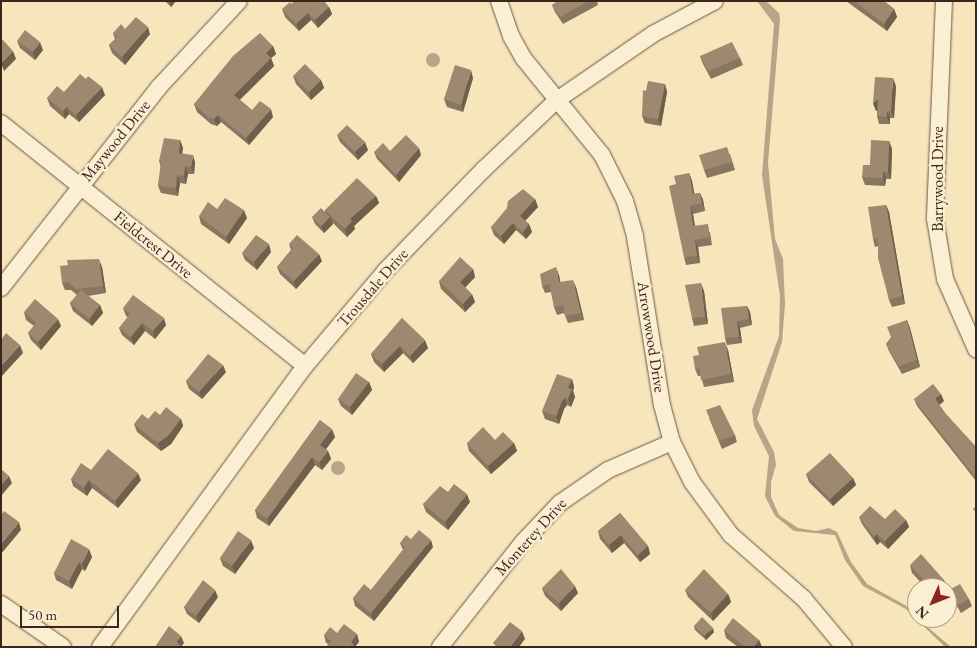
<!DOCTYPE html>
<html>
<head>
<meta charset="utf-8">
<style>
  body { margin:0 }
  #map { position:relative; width:977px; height:648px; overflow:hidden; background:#f7e5bc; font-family:"EB Garamond",serif }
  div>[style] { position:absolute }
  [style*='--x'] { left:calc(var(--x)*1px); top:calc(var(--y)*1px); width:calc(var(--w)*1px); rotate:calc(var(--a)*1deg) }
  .water>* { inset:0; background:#b8a486 }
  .round { border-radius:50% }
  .roads { filter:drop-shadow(0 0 1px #6c5545) drop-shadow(0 0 1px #6c5545) }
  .minor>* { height:16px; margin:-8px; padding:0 8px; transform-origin:8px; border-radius:8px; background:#faeed3 }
  .wall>* { inset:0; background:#887660 }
  .shaded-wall>* { inset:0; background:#6f604e }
  .building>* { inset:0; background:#9e8970 }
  span { translate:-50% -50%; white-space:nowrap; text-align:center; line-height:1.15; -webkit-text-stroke:5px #faeed3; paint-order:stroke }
  .street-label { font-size:16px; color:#3d251d }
  .frame { position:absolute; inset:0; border:2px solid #3d251d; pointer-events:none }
  .north { position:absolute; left:907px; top:578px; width:50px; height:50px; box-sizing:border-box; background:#faeed3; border:1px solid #ae9e8a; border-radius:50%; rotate:226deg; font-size:14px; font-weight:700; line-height:20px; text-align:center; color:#3d251d }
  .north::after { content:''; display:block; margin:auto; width:18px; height:22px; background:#8f2418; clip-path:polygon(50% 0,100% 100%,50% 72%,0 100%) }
  .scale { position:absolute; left:20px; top:606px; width:99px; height:22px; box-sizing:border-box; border:2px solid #3d251d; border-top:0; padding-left:6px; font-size:15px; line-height:18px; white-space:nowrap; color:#3d251d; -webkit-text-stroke:4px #faeed3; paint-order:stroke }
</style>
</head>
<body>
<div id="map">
  <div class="water">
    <div style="clip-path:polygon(757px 1px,766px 1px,779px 13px,780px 19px,768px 163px,775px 239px,783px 259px,785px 304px,782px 342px,757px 419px,774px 452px,776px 465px,771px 482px,771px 497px,779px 515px,798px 528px,816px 531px,829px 528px,837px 532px,851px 562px,867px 584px,912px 609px,917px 618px,951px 647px,945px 647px,906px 609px,863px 586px,845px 560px,835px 535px,794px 531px,775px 516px,765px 496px,769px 456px,754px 426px,752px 410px,779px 336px,780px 296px,762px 175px,774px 24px)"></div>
    <div class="round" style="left:426px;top:53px;width:14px;height:14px"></div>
    <div class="round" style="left:331px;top:461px;width:14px;height:14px"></div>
  </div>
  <div class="roads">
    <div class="minor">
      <div style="--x:499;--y:1;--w:37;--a:71"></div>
      <div style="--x:511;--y:36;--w:26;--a:61"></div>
      <div style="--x:524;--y:59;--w:124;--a:50.9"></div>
      <div style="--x:602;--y:155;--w:51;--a:63.4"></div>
      <div style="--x:625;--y:201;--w:37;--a:74"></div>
      <div style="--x:635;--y:237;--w:170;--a:80.9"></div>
      <div style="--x:662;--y:405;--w:38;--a:75"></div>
      <div style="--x:672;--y:442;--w:45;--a:63.4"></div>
      <div style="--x:692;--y:482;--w:66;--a:53.7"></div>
      <div style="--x:731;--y:535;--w:97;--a:41.2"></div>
      <div style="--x:804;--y:599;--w:62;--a:50.2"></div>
      <div style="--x:944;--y:1;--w:218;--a:92.4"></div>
      <div style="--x:935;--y:219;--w:61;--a:80.5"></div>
      <div style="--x:945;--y:279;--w:77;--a:66.1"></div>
      <div style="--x:1;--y:123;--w:389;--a:38.6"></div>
      <div style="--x:1;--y:288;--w:256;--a:-51.8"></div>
      <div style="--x:159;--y:87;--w:117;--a:-47.1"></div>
      <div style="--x:1;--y:604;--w:75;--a:34.7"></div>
      <div style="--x:100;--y:647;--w:348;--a:-53.9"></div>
      <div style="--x:305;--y:366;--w:126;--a:-49.8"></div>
      <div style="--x:386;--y:270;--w:141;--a:-45.9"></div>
      <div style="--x:484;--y:169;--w:100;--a:-43.4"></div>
      <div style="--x:557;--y:100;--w:116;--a:-34.5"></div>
      <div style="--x:653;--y:34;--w:70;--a:-28"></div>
      <div style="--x:440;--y:647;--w:134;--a:-51.7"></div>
      <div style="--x:523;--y:542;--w:54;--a:-46.5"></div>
      <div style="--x:560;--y:503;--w:58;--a:-34.5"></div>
      <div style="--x:608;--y:470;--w:70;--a:-23.6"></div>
    </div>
  </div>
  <div class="wall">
    <div style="clip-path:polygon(165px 1px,176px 1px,171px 7px)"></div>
    <div style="clip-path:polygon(558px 1px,597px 1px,598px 5px,563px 24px,555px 12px,552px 5px)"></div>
    <div style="clip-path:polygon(846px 1px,884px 1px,894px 9px,897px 17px,887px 31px)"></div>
    <div style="clip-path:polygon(329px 7px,332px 14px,318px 28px,311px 20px,299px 31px,285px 17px,282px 9px)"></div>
    <div style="clip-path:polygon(125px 29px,150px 34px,125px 65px,112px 53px,109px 45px,115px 39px,113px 33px)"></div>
    <div style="clip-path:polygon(17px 41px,43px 50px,35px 60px,20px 48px)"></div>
    <div style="clip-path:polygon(273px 46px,276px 54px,271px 58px,274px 66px,240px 100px,252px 110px,273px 117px,249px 145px,221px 122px,217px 126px,211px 124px,197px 112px,194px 104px)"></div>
    <div style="clip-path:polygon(700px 56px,740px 58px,743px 65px,711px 79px,703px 64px)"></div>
    <div style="clip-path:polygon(293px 76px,321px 80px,324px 88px,311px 100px,296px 84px)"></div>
    <div style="clip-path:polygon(473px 78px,463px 112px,447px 107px,444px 99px)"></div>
    <div style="clip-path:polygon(665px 84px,667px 92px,661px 126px,645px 123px,642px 116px,646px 91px)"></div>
    <div style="clip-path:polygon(896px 86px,894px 118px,890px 118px,890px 124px,879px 124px,877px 116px,877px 110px,876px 111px,873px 103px)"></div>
    <div style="clip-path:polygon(64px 92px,105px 95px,79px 122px,69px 114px,65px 119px,50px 106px,47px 98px)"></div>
    <div style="clip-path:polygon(337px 135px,368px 150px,358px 160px,340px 142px)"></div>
    <div style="clip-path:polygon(180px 140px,183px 148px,182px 153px,195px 162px,194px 174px,188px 174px,186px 184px,180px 183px,178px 196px,161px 193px,158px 186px,161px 167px,159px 161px)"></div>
    <div style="clip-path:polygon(889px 141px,892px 149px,891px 179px,886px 179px,885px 186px,865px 185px,862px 177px,870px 165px)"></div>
    <div style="clip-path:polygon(390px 151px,421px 155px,399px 182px,377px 159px,374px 152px)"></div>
    <div style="clip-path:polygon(730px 154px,735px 170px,707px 178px,704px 170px)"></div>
    <div style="clip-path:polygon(689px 173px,692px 181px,694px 194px,700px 193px,703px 200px,705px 211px,693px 214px,695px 226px,710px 232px,712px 245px,698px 247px,700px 263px,686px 265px,684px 257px,676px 184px)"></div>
    <div style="clip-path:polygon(376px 196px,379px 203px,354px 226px,355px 229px,347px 237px,332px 222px,333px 224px,324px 233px,315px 224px,312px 217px,325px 212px,325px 210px)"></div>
    <div style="clip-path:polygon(535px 199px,538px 207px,525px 221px,529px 224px,532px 232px,526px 239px,516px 230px,504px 244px,494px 235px,491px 227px)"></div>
    <div style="clip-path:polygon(886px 205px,889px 212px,905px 304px,892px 307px,889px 300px,878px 246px,875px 247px,873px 239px)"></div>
    <div style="clip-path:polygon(217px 209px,247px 218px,229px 244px,201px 224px,199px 216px)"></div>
    <div style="clip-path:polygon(289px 244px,322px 261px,296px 289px,280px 274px,277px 267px,291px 250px)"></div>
    <div style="clip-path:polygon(271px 252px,257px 270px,245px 260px,242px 253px)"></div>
    <div style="clip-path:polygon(102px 267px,106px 293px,88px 296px,100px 305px,103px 313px,92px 326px,73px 311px,70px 303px,77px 295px,71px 290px,65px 290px,62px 283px)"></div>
    <div style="clip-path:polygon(473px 269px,475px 277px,465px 287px,475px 302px,465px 312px,441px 289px,439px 281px)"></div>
    <div style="clip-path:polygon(559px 275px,560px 282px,576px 287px,584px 320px,568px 323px,564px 313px,557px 315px,554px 307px,551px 292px,545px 293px,542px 286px)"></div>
    <div style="clip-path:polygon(704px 291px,708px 324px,694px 326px,692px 318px)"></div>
    <div style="clip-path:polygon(747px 306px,750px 312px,752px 325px,740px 328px,742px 343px,727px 345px,725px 338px)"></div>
    <div style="clip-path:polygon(123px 308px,166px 325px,155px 339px,145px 331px,134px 345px,122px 335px,119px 328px,128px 317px,126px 316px)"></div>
    <div style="clip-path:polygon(24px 312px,61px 326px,41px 350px,31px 340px,28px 333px,34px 326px,26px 320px)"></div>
    <div style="clip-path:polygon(402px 318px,428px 348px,413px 363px,403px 353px,384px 372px,374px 362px,371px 354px)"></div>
    <div style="clip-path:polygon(907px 320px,910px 328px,920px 367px,902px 374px,889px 351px,886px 344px)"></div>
    <div style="clip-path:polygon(728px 350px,734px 382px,704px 387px,701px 376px,698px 376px,695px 369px)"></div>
    <div style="clip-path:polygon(226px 372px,202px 399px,189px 389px,186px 381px)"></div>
    <div style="clip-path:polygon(572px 379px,574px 387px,573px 391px,575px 397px,571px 407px,567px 405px,564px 409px,559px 424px,545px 419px,542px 411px)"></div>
    <div style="clip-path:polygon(369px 382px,372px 390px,352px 415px,341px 406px,338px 399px)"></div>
    <div style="clip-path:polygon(914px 399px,944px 401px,939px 405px,945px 413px,976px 447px,976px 481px,917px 406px)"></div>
    <div style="clip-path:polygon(160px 415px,181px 419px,183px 426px,171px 444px,161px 451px,137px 432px,134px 424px)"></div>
    <div style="clip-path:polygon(709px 418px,735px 435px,737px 442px,722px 449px)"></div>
    <div style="clip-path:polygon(320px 420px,335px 437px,326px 449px,328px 451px,331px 459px,322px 470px,315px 465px,269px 526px,257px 518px,255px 510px)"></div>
    <div style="clip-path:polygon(495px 440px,514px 443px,517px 451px,491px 474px,469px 451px,467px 443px)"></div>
    <div style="clip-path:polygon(91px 470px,141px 480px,118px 508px,92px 488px,87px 496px,73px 486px,71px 479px)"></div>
    <div style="clip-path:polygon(806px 474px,853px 478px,856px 485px,833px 506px,809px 482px)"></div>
    <div style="clip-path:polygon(448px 492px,470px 502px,448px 530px,426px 512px,423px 504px)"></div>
    <div style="clip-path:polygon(620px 513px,648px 546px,650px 554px,640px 562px,624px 543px,612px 553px,600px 539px,598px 531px)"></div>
    <div style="clip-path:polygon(859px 517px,885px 519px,906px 520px,909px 527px,888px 549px,880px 542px,877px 545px,862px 524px)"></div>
    <div style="clip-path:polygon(411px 539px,433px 547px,374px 621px,355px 606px,353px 598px,371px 590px,403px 550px,400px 543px)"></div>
    <div style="clip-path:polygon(254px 548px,235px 574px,223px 566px,220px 558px)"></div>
    <div style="clip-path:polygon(92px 557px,85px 571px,82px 569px,72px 589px,56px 580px,54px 573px)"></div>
    <div style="clip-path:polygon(910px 565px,944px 580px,946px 588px,926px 588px,912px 573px)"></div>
    <div style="clip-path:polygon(542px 588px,578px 593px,561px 611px,545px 596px)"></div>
    <div style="clip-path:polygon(685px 590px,728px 594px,731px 602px,713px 621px,688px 597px)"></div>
    <div style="clip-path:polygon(949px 590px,969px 599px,972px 606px,961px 613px,952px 598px)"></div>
    <div style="clip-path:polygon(218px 597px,199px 623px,187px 614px,184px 607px)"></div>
    <div style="clip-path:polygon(694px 626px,714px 632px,706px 640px,695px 630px)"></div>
    <div style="clip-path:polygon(724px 630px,759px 640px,762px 647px,738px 647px,726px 638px)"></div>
    <div style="clip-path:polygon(337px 633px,357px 634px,359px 642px,328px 644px,326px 643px,324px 635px)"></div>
  </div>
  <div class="shaded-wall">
    <div style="clip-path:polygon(169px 1px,176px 1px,171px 7px)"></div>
    <div style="clip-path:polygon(329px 7px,332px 14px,318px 28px,315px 20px)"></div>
    <div style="clip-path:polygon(894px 9px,897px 17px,887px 31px,884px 24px)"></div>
    <div style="clip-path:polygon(308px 13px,311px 20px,299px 31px,296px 24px)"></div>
    <div style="clip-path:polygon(148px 27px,150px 34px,125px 65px,122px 57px)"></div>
    <div style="clip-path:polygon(40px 42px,43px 50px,35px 60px,33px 52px)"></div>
    <div style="clip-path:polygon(273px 46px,276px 54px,269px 60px,266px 53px)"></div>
    <div style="clip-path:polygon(13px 51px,16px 59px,4px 71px,1px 63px)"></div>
    <div style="clip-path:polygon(271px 58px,274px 66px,237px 102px,234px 95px)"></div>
    <div style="clip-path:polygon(471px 70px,473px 78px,463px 112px,461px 105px)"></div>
    <div style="clip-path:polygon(893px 78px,896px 86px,894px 118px,891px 111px)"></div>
    <div style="clip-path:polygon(321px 80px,324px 88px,311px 100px,309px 92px)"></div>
    <div style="clip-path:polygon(665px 84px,667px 92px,661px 126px,658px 119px)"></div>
    <div style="clip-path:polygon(102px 87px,105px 95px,79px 122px,76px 115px)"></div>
    <div style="clip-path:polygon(878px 99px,881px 107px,876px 111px,873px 103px)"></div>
    <div style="clip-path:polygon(67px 107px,69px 114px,65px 119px,63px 111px)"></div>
    <div style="clip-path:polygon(271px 109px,273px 117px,249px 145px,246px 138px)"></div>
    <div style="clip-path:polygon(887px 111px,890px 118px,890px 124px,887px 117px)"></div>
    <div style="clip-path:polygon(218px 115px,221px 122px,217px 126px,214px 119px)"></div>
    <div style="clip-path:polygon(180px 140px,183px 148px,181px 160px,179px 153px)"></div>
    <div style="clip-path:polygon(889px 141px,892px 149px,891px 179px,888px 172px)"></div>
    <div style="clip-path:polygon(365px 142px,368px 150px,358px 160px,355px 152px)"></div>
    <div style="clip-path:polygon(419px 148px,421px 155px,399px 182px,396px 175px)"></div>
    <div style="clip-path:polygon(193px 155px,195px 162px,194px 174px,191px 167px)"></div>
    <div style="clip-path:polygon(185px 166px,188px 174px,186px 184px,184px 176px)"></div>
    <div style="clip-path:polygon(883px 171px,886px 179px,885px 186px,883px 178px)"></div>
    <div style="clip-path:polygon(689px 173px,692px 181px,696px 202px,693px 194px)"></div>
    <div style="clip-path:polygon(177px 175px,180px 183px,178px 196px,176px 188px)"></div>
    <div style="clip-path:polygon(700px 193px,703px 200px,705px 211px,702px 203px)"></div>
    <div style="clip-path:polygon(376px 196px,379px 203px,354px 226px,355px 229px,347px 237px,345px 229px,350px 219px)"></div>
    <div style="clip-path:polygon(535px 199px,538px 207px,523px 223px,520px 216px)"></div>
    <div style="clip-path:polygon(886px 205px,889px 212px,905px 304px,902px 296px)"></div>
    <div style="clip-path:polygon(690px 206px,693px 214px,696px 234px,693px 226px)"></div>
    <div style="clip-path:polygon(244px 210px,247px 218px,229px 244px,226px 237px)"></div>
    <div style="clip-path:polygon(330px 217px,333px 224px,324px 233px,321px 226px)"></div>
    <div style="clip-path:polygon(513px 223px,516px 230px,504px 244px,501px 236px)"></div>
    <div style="clip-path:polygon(529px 224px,532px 232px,526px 239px,523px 232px)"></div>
    <div style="clip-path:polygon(695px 240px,698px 247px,700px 263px,697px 256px)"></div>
    <div style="clip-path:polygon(269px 244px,271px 252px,257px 270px,254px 262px)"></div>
    <div style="clip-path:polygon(319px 254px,322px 261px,296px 289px,294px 281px)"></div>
    <div style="clip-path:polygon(99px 259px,102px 267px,106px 293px,103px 286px)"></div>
    <div style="clip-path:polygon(556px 267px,559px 275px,562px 290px,559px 282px)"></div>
    <div style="clip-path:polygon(473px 269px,475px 277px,463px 290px,460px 282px)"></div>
    <div style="clip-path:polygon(573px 280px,576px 287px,584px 320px,581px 313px)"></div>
    <div style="clip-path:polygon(701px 283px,704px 291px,708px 324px,705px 317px)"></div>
    <div style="clip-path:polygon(472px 294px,475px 302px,465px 312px,463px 304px)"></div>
    <div style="clip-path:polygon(100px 305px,103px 313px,92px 326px,89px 319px)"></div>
    <div style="clip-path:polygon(747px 306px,750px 312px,752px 325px,749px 319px)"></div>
    <div style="clip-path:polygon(164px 318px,166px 325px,155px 339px,153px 331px)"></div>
    <div style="clip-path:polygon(58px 319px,61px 326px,41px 350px,38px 342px)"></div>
    <div style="clip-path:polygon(907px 320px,910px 328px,920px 367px,917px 360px)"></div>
    <div style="clip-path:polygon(737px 321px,740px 328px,742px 343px,739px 337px)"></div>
    <div style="clip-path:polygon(142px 323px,145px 331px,134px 345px,131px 337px)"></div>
    <div style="clip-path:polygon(425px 340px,428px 348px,413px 363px,410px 356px)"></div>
    <div style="clip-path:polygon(725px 342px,728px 350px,734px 382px,731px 374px)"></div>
    <div style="clip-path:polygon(20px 345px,23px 353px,1px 377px,1px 366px)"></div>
    <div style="clip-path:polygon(400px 346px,403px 353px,384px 372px,382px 364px)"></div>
    <div style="clip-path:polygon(223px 365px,226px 372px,202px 399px,199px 392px)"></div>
    <div style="clip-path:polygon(572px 379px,574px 387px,573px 391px,575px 397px,571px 407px,568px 399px,568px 388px)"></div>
    <div style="clip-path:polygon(369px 382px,372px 390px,352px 415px,350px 407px)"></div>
    <div style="clip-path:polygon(941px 394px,944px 401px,938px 406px,935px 398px)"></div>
    <div style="clip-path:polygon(565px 398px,567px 405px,564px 409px,559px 424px,556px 416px,562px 401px)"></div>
    <div style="clip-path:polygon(181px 419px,183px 426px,171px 444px,161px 451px,158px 443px)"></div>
    <div style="clip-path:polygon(332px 429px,335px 437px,323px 453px,320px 445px)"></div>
    <div style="clip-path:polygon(514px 443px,517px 451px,491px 474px,488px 466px)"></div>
    <div style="clip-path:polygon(328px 451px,331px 459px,322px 470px,319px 463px)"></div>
    <div style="clip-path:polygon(312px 457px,315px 465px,269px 526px,267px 519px)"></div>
    <div style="clip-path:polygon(138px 473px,141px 480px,118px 508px,115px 501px)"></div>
    <div style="clip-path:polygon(9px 476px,12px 483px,1px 496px,1px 485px)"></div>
    <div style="clip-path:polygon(853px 478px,856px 485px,833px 506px,830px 499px)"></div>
    <div style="clip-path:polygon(89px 480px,92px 488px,87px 496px,84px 488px)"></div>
    <div style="clip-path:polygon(467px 494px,470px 502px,448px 530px,445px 522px)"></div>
    <div style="clip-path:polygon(906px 520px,909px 527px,888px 549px,885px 541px)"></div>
    <div style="clip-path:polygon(19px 522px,21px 530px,1px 554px,1px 544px)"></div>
    <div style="clip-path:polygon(877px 534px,880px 542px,877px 545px,874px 537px)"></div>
    <div style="clip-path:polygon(621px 535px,624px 543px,612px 553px,609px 545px)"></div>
    <div style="clip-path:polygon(251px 540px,254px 548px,235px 574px,232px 566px)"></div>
    <div style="clip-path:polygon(431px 540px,433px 547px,374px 621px,371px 613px)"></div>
    <div style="clip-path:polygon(648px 546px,650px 554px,640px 562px,638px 555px)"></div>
    <div style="clip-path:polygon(89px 549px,92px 557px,85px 571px,82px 563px)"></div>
    <div style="clip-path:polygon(79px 562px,82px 569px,72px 589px,69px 581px)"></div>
    <div style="clip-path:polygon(944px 580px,946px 588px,935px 588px)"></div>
    <div style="clip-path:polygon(575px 586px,578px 593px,561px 611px,559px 603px)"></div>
    <div style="clip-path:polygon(215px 590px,218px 597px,199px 623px,196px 616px)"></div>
    <div style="clip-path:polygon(728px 594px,731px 602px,713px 621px,711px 613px)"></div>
    <div style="clip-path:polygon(713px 628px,714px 632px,706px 640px,704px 636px)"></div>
    <div style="clip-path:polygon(522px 631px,525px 639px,519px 647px,510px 647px)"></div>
    <div style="clip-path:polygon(357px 634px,359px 642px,355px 647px,352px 647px,351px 642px)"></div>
    <div style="clip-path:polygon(181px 636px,184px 643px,181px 647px,176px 642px)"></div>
    <div style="clip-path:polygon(759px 640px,762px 647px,754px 647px)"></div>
  </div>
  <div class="building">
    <div style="clip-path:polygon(294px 1px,324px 1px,329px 7px,315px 20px,308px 13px,296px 24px,282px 9px,290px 2px,291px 4px)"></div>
    <div style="clip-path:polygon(558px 1px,589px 1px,560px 17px,552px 5px)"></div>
    <div style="clip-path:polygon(854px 1px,884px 1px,894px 9px,884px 24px)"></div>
    <div style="clip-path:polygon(136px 17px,148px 27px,122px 57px,109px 45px,117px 37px,113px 33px,121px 24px,125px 29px)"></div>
    <div style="clip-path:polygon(25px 30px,40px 42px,33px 52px,17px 41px)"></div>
    <div style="clip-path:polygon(260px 33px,273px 46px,266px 53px,271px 58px,234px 95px,252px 110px,260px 101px,271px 109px,246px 138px,218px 115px,214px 119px,208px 117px,194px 104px,233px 56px)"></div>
    <div style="clip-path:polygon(1px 38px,13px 51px,1px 63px)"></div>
    <div style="clip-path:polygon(732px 42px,740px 58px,708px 71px,700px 56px)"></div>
    <div style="clip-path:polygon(305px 64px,321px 80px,309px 92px,293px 76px)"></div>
    <div style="clip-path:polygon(455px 65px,471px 70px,461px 105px,444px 99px)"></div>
    <div style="clip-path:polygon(80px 74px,86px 79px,88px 76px,102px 87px,76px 115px,67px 107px,63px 111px,47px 98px,57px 86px,64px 92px)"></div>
    <div style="clip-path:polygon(875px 77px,893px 78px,891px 111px,887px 111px,887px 117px,877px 116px,878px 99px,873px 103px)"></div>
    <div style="clip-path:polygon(648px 81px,665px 84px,658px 119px,642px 116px,643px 90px,646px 91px)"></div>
    <div style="clip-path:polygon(347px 125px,365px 142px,355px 152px,337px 135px)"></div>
    <div style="clip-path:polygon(406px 135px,419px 148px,396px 175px,374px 152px,383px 143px,390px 151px)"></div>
    <div style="clip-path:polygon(164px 138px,180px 140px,179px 153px,193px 155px,191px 167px,185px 166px,184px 176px,177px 175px,176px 188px,158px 186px,161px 161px,159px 161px)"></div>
    <div style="clip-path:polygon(871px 140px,889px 141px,888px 172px,883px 171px,883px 178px,862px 177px,863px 165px,870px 165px)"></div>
    <div style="clip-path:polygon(727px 147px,732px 162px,704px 170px,699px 155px)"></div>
    <div style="clip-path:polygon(689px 173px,693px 194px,700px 193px,702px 203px,690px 206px,693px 226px,708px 224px,710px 237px,695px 240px,697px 256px,684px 257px,669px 186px,676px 184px,674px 176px)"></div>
    <div style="clip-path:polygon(357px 178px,376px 196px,350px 219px,352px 221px,345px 229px,325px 210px)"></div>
    <div style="clip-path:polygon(523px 189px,535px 199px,520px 216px,529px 224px,523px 232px,513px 223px,501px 236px,491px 227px,507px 208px,508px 201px)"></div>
    <div style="clip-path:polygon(225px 198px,244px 210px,226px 237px,199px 216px,208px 202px,217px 209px)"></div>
    <div style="clip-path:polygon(886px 205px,902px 296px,889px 300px,878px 258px,878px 238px,873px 239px,868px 207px)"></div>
    <div style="clip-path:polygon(321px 208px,330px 217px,321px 226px,312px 217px)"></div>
    <div style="clip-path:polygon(256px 235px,269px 244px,254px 262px,242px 253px)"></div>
    <div style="clip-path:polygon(297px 235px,319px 254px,294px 281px,277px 267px,293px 248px,289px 244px)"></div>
    <div style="clip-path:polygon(460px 257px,473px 269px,460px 282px,472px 294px,463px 304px,439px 281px)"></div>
    <div style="clip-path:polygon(99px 259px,103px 286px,76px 289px,68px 282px,62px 283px,60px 266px,68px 265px,67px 260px)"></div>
    <div style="clip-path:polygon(556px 267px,559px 282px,573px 280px,581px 313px,565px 316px,563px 305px,554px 307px,550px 284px,542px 286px,540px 274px)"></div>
    <div style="clip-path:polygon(701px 283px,705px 317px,692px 318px,685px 285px)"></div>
    <div style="clip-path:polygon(81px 290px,100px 305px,89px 319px,70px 303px)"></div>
    <div style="clip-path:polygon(133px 295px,164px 318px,153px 331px,142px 323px,131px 337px,119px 328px,130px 314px,123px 308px)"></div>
    <div style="clip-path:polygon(35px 299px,58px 319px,38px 342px,28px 333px,36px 323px,24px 312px)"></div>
    <div style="clip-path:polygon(747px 306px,749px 319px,737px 321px,739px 337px,725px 338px,721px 308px)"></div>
    <div style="clip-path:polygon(402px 318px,425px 340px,410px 356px,400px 346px,382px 364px,371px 354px)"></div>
    <div style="clip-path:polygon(907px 320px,917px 360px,899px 366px,886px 344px,891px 337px,887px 327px)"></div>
    <div style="clip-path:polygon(6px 333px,20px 345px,1px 366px,1px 340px)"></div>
    <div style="clip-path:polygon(725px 342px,731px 374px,701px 380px,699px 368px,695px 369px,693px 356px,699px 355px,697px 347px)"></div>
    <div style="clip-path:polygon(208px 354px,223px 365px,199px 392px,186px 381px)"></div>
    <div style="clip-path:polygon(356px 373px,369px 382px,350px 407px,338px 399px)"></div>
    <div style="clip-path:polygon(557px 374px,572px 379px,568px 388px,572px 389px,568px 399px,565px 398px,562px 401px,556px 416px,542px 411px)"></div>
    <div style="clip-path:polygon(933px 384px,941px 394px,935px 398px,945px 413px,976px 447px,976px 478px,914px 399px)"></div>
    <div style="clip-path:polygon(720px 405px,735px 435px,719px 441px,706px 410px)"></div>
    <div style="clip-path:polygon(166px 407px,181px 419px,168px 436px,158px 443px,134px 424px,142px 414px,148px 419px,155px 411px,160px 415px)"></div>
    <div style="clip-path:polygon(320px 420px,332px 429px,320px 445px,328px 451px,319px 463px,312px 457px,267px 519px,255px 510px)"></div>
    <div style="clip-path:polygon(483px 427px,495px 440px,503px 432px,514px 443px,488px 466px,467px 443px)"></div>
    <div style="clip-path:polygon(108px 449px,138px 473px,115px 501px,89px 480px,84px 488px,71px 479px,81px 463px,91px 470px)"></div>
    <div style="clip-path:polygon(830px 453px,853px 478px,830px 499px,806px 474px)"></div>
    <div style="clip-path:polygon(1px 469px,9px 476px,1px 485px)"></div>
    <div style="clip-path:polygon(454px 484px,467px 494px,445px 522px,423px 504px,440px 486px,448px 492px)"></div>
    <div style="clip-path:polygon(870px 506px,885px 519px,895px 509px,906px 520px,885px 541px,877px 534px,874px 537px,859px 517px)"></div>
    <div style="clip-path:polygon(976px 506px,976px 512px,973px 509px)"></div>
    <div style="clip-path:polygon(4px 511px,19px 522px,1px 544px,1px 515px)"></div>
    <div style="clip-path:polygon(620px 513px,648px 546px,638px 555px,621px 535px,609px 545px,598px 531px)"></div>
    <div style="clip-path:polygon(419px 530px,431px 540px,371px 613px,353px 598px,364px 584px,371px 590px,405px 547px,400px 543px,406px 535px,411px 539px)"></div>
    <div style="clip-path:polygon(238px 531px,251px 540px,232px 566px,220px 558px)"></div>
    <div style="clip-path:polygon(71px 539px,89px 549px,82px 563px,79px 562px,69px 581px,54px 573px)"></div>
    <div style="clip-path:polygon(921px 554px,944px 580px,935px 588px,931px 588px,910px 565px)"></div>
    <div style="clip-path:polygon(561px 569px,575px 586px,559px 603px,542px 588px)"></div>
    <div style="clip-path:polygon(704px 569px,728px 594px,711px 613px,685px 590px)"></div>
    <div style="clip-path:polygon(203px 580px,215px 590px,196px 616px,184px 607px)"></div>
    <div style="clip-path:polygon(960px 584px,969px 599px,958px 605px,949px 590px)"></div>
    <div style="clip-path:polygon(702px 617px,713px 628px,704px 636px,694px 626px)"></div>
    <div style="clip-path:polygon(733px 618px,759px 640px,754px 647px,745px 647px,724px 630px)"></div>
    <div style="clip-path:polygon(510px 622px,522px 631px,510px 647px,497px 647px,493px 643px)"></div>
    <div style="clip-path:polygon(344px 624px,357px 634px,351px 642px,354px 645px,352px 647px,326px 647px,331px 641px,324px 635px,330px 627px,337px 633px)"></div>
    <div style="clip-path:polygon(169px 626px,181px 636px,176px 642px,183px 647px,155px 647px)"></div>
  </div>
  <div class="street-label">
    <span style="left:116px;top:141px;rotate:-51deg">Maywood Drive</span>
    <span style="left:938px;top:179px;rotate:-90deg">Barrywood Drive</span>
    <span style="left:153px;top:245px;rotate:39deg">Fieldcrest Drive</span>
    <span style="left:373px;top:288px;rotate:-49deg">Trousdale Drive</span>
    <span style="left:651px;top:337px;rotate:81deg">Arrowwood Drive</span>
    <span style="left:531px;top:537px;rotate:-48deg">Monterey Drive</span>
  </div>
  <div class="frame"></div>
  <div class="north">N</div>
  <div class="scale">50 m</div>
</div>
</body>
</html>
